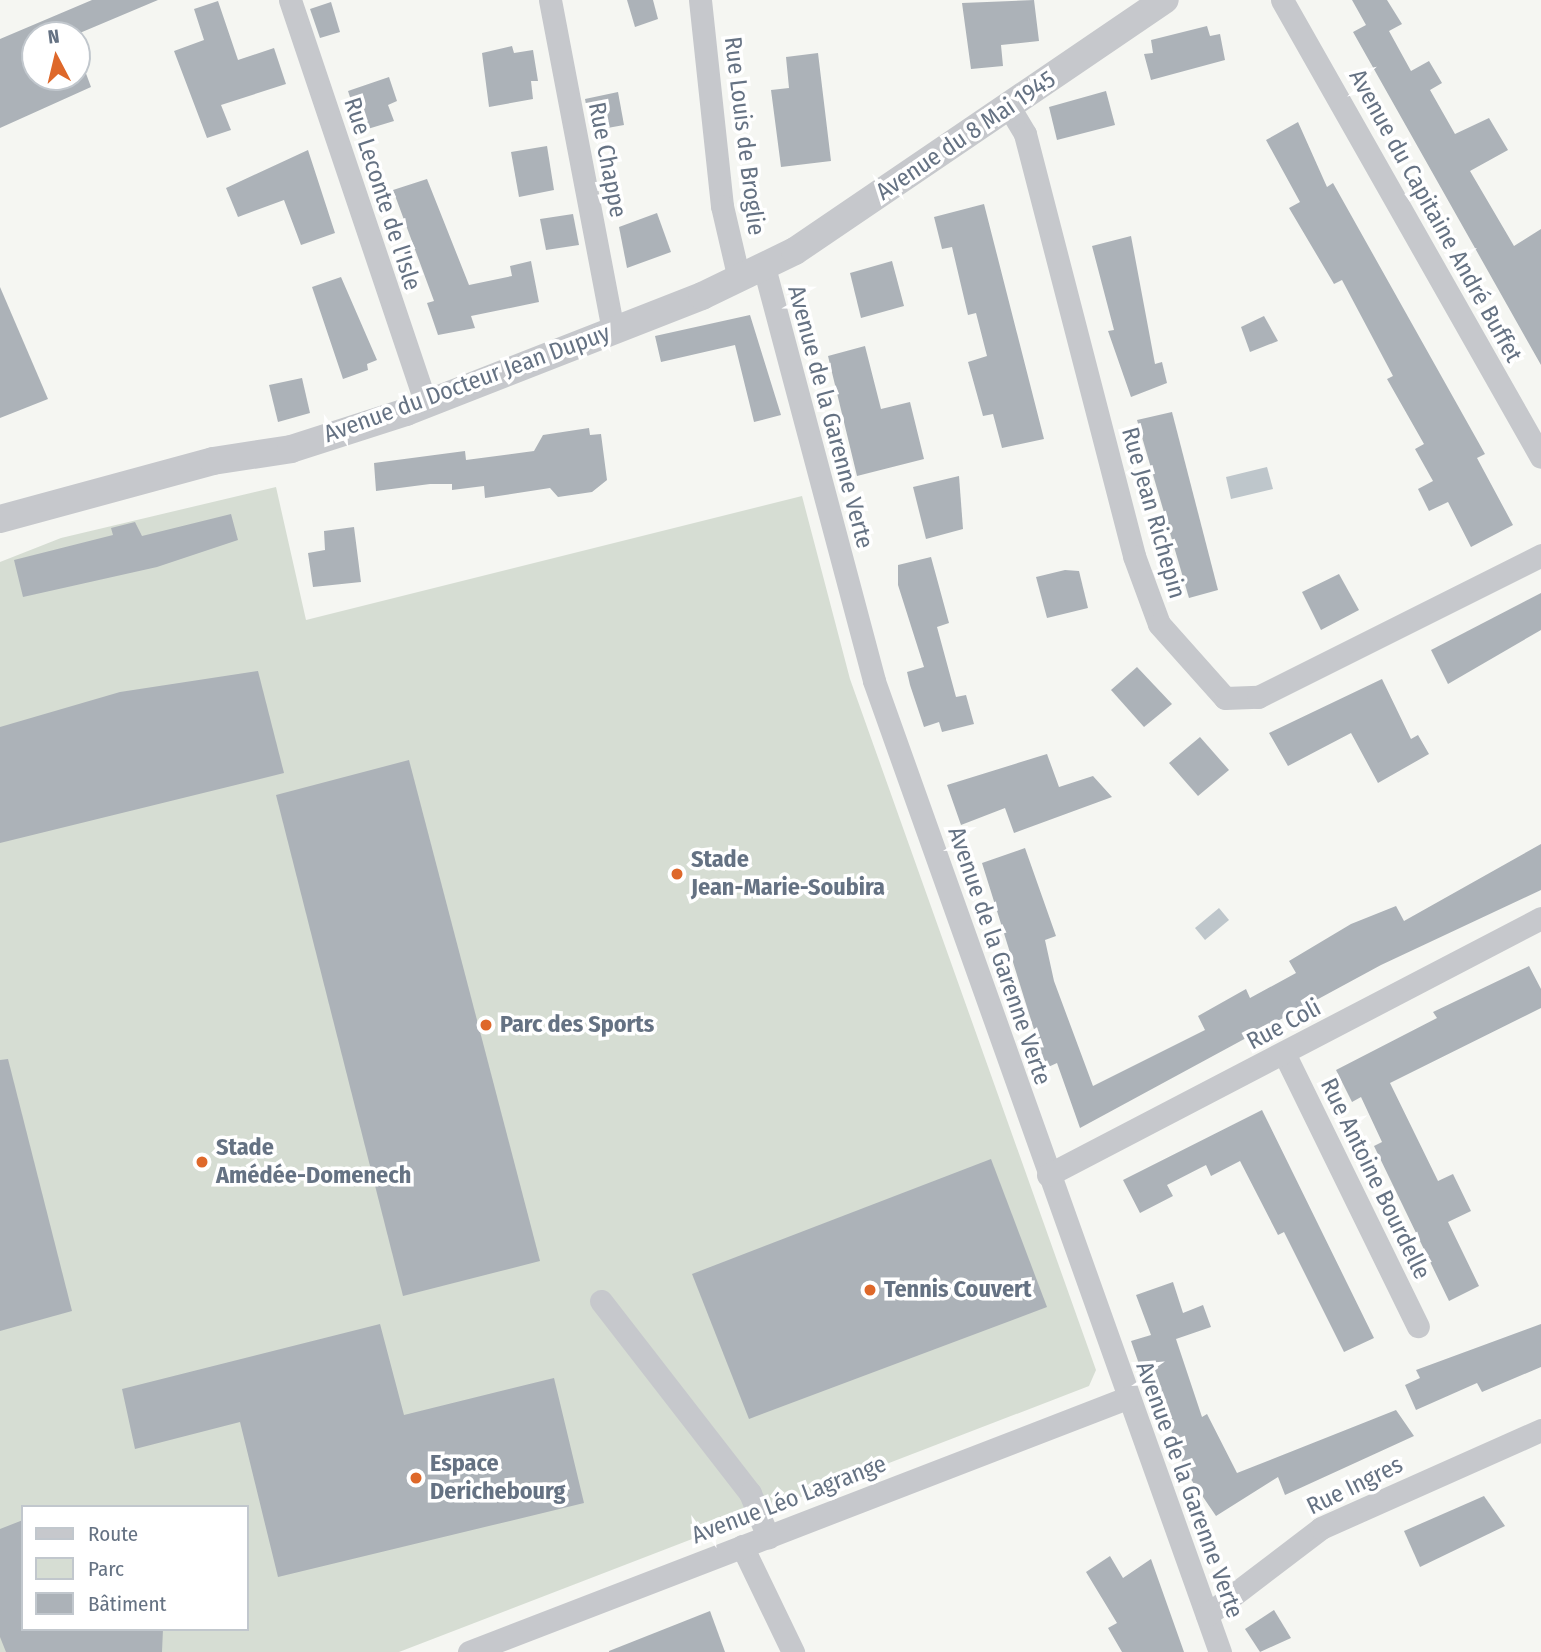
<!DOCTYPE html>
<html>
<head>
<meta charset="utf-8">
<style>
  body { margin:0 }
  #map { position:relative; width:1541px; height:1652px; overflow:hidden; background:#f5f6f2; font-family:"Fira Sans Condensed",sans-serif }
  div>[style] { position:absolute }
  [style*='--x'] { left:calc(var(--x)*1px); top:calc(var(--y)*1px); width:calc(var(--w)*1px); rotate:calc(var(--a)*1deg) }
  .green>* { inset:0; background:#d6ddd3 }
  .water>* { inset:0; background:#bec6cb }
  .building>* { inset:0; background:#acb2b8 }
  .minor>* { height:23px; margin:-11.5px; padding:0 11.5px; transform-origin:11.5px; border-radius:11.5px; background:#c6c8cc }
  .tertiary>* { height:28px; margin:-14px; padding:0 14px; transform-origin:14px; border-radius:14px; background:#c6c8cc }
  .dots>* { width:19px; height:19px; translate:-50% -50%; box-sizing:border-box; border:4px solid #fff; border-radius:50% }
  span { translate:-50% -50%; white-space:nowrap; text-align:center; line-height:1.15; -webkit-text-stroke:7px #fff; paint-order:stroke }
  .street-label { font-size:24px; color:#657283 }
  .poi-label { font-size:24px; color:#657283; font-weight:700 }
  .left { translate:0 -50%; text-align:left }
  .legend { position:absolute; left:21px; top:1505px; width:228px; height:126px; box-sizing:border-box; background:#fff; border:2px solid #c1c7cd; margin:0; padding:9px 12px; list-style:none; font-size:21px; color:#657283 }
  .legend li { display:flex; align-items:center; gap:14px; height:35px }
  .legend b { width:35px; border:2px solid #c1c7cd }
  .north { position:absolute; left:21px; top:21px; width:70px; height:70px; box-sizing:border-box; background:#fff; border:2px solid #c1c7cd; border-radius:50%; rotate:353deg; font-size:19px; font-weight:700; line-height:28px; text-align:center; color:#657283 }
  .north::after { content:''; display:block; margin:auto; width:24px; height:32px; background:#de682a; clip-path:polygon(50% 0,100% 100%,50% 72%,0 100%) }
</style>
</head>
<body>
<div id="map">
  <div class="green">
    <div style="clip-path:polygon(evenodd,276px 487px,306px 620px,802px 496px,850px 679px,1096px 1370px,1089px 1386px,399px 1652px,0 1652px,0 562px,61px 538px,276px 487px,23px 1507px,247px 1507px,247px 1629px,23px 1629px,23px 1507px)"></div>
  </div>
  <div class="water">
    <div style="clip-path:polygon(1267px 467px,1273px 489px,1231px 499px,1226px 477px)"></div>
    <div style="clip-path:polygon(1219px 908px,1229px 920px,1205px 940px,1195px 928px)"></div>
  </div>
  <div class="building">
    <div style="clip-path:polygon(92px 0,158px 0,75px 35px,35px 35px,35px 77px,77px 77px,77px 49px,91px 87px,0 128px,0 39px)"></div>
    <div style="clip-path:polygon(627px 0,653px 0,658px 19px,635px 27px)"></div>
    <div style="clip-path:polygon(1034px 0,1039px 41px,1001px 45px,1003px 66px,971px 69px,962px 3px)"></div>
    <div style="clip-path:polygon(1352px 0,1387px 0,1402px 24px,1389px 31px,1411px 71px,1429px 61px,1442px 83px,1430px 90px,1455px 134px,1489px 118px,1508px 150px,1470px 171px,1514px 246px,1541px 229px,1541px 365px,1353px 32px,1366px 25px)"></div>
    <div style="clip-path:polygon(218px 1px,238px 60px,274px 48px,286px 84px,221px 105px,231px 130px,207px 138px,174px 51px,204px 40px,194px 9px)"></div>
    <div style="clip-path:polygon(331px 2px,340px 32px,320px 38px,310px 9px)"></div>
    <div style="clip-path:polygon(1207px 26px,1210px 36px,1220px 34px,1225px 60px,1151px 80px,1144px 54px,1153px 53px,1151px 40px)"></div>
    <div style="clip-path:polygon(512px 46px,514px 53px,533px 50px,538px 81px,531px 81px,533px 99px,489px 107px,482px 53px)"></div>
    <div style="clip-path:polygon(818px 53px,831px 161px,781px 167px,771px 90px,789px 88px,786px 57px)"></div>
    <div style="clip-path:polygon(389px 77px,397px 101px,388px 105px,394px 121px,361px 131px,348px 91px)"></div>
    <div style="clip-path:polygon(1106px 91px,1115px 125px,1057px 140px,1049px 107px)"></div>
    <div style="clip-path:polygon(618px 92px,624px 125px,591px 131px,585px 99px)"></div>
    <div style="clip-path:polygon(1298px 122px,1327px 187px,1333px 183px,1485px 454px,1477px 458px,1513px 525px,1471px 547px,1448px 502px,1429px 511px,1418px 489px,1433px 481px,1415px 449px,1424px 444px,1387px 379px,1393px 376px,1342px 280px,1334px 284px,1289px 208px,1300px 202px,1266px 140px)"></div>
    <div style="clip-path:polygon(547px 146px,554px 190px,519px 197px,511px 152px)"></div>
    <div style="clip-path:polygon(308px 150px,335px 233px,301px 245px,284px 200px,238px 217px,226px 188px)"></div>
    <div style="clip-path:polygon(427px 179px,469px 285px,512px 276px,510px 266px,531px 261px,539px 302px,471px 316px,475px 328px,438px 335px,427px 303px,434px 301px,393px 190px)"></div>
    <div style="clip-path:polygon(984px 204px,1044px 439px,1002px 448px,993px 414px,983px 416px,968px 362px,987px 356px,976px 313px,968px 315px,952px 247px,942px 249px,934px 217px)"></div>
    <div style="clip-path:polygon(657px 213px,671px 252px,627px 268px,619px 227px)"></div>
    <div style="clip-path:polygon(573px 214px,579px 245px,546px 250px,540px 219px)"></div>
    <div style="clip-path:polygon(1131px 236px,1155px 364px,1162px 362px,1167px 383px,1131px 397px,1108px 331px,1114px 330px,1092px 246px)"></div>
    <div style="clip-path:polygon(892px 261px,904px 306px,861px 318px,850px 273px)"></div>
    <div style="clip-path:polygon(341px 277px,377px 360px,367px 364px,368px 370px,343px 379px,312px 287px)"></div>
    <div style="clip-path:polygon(0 287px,48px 399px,0 418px)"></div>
    <div style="clip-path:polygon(750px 315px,781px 415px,754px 422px,735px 345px,661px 362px,655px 336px)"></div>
    <div style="clip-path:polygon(1264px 316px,1278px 341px,1250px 352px,1241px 327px)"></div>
    <div style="clip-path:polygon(865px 346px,881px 409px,910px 402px,924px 459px,857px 476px,828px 356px)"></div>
    <div style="clip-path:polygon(302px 378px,310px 413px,278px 422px,269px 385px)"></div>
    <div style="clip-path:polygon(1172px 412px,1218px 590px,1189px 598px,1137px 420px)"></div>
    <div style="clip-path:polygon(589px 428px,590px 435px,601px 434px,607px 480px,592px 492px,558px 497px,550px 488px,485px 498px,484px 486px,452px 490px,452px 484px,430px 484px,376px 491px,374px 463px,465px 451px,466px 460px,534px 451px,543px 435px)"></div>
    <div style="clip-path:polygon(959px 476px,963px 529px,926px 539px,913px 487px)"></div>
    <div style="clip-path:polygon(231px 514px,238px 540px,157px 567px,23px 597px,14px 560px,113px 535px,111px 528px,135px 522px,142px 536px)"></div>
    <div style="clip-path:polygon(354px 527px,361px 582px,313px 587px,308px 553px,325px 550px,324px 531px)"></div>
    <div style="clip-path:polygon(931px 557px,949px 623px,937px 627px,956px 697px,966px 695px,974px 724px,942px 732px,939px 722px,924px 727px,910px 685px,907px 672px,924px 667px,898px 585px,898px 565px)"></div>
    <div style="clip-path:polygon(1065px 570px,1079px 571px,1088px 608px,1047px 618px,1036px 577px)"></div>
    <div style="clip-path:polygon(1339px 574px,1359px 610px,1321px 630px,1302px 592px)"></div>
    <div style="clip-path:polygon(1541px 593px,1541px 630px,1448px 684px,1431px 650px)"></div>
    <div style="clip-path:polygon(1137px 667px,1172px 704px,1144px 727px,1111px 690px)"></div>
    <div style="clip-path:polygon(258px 671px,284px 773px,0 843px,0 727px,120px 692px)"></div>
    <div style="clip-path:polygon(1382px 679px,1411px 739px,1418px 735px,1429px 754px,1378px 783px,1351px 733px,1288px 766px,1269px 733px)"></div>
    <div style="clip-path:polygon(1200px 737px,1229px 770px,1198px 796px,1169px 763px)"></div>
    <div style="clip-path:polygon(1047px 754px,1059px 787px,1093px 776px,1112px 797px,1014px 833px,1005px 808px,961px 825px,947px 785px)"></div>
    <div style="clip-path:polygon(409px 760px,540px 1261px,403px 1296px,276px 795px)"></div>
    <div style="clip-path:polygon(1541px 844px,1541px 890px,1381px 965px,1080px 1128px,1057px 1063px,1046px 1068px,982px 863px,1025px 848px,1056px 936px,1045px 940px,1054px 981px,1093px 1086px,1205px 1030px,1198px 1016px,1246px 989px,1250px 998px,1296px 973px,1289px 961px,1351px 924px,1396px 906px,1404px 921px)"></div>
    <div style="clip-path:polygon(1529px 966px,1541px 989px,1541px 1008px,1390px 1083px,1438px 1181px,1453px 1174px,1471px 1211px,1448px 1222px,1479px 1286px,1449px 1301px,1374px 1146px,1382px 1142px,1361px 1097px,1352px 1102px,1336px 1070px,1437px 1018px,1433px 1012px)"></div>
    <div style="clip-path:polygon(8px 1059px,72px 1311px,0 1331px,0 1060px)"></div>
    <div style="clip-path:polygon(1262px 1110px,1374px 1338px,1344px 1352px,1284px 1232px,1278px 1235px,1240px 1161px,1211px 1176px,1206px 1165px,1167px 1185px,1173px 1196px,1140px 1213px,1123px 1180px)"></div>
    <div style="clip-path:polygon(991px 1159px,1047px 1307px,749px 1419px,692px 1274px)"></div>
    <div style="clip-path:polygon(1173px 1282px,1183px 1313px,1203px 1305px,1211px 1327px,1176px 1339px,1202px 1417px,1207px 1414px,1237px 1473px,1396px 1410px,1414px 1436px,1285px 1495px,1278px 1477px,1216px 1516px,1186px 1472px,1165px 1413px,1157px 1416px,1131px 1341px,1151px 1335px,1136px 1295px)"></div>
    <div style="clip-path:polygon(380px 1324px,404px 1415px,554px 1378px,584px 1503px,278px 1577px,240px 1422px,135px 1449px,122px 1389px)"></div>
    <div style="clip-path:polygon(1541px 1324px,1541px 1367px,1482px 1392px,1477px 1383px,1416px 1410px,1405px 1385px,1420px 1378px,1416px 1370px)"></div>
    <div style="clip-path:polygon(1484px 1496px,1505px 1526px,1420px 1567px,1404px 1531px)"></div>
    <div style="clip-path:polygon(23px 1520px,23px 1629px,163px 1629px,162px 1652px,6px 1652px,0 1637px,0 1529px)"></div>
    <div style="clip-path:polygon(1110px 1556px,1123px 1578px,1151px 1559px,1184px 1652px,1122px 1652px,1108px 1628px,1117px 1623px,1086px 1572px)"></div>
    <div style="clip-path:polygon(1274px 1610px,1291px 1638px,1260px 1652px,1245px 1629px)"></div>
    <div style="clip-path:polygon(710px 1611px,725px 1652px,609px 1652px,609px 1651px)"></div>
  </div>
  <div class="minor">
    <div style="--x:290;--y:0;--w:427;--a:71.4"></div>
    <div style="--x:550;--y:0;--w:336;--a:79.2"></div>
    <div style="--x:700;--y:0;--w:207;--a:83.9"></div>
    <div style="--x:722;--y:206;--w:75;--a:76.9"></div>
    <div style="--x:1282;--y:0;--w:525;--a:60.46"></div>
    <div style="--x:1009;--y:107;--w:31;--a:59"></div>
    <div style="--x:1025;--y:134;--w:436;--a:75.5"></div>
    <div style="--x:1134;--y:556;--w:72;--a:69.8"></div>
    <div style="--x:1159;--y:624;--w:99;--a:48.3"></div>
    <div style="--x:1225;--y:698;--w:33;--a:-2"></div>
    <div style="--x:1258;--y:697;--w:317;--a:-26.6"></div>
    <div style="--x:764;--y:267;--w:428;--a:75.1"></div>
    <div style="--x:874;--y:681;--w:1031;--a:70.39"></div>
    <div style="--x:1285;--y:1055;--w:302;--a:63.9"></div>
    <div style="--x:1048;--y:1175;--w:556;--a:-27.53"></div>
    <div style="--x:601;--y:1301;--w:243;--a:52.2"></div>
    <div style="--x:750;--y:1493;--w:48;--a:67.8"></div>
    <div style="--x:742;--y:1546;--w:118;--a:64.3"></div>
    <div style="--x:1207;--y:1615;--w:143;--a:-37.3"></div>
    <div style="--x:1321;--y:1528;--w:241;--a:-24"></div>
    <div style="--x:469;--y:1652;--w:705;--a:-21.11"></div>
  </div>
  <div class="tertiary">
    <div style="--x:0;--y:519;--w:221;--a:-15.2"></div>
    <div style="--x:213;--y:461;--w:79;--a:-8.7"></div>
    <div style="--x:291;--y:449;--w:121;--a:-17.8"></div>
    <div style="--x:406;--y:412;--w:318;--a:-21.4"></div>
    <div style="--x:702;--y:296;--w:103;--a:-25.8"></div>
    <div style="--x:795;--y:251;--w:447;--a:-34.2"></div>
  </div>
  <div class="dots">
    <div style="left:677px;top:874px;background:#de682a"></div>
    <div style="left:486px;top:1025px;background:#de682a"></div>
    <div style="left:202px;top:1162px;background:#de682a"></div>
    <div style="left:870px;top:1290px;background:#de682a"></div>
    <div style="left:416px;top:1478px;background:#de682a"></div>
  </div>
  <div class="street-label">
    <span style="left:744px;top:136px;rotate:83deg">Rue Louis de Broglie</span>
    <span style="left:966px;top:136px;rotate:-34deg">Avenue du 8 Mai 1945</span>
    <span style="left:607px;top:160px;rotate:79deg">Rue Chappe</span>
    <span style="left:382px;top:194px;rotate:72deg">Rue Leconte de l'Isle</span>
    <span style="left:1435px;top:216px;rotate:61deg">Avenue du Capitaine André Buffet</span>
    <span style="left:467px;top:384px;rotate:-20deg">Avenue du Docteur Jean Dupuy</span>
    <span style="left:830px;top:417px;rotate:75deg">Avenue de la Garenne Verte</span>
    <span style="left:1153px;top:513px;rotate:74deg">Rue Jean Richepin</span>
    <span style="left:999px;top:956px;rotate:71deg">Avenue de la Garenne Verte</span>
    <span style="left:1284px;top:1025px;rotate:-28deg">Rue Coli</span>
    <span style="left:1375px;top:1179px;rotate:64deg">Rue Antoine Bourdelle</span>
    <span style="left:1355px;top:1486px;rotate:-26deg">Rue Ingres</span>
    <span style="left:1189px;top:1490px;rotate:70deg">Avenue de la Garenne Verte</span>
    <span style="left:789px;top:1500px;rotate:-21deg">Avenue Léo Lagrange</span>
  </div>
  <div class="poi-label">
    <span class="left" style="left:691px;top:874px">Stade<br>Jean-Marie-Soubira</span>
    <span class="left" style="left:500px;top:1025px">Parc des Sports</span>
    <span class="left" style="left:216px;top:1162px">Stade<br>Amédée-Domenech</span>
    <span class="left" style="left:884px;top:1290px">Tennis Couvert</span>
    <span class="left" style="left:430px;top:1478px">Espace<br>Derichebourg</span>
  </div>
  <ul class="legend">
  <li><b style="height:9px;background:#c6c8cc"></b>Route</li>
  <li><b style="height:19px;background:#d6ddd3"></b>Parc</li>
  <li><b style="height:19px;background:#acb2b8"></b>Bâtiment</li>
  </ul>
  <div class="north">N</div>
</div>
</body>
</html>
